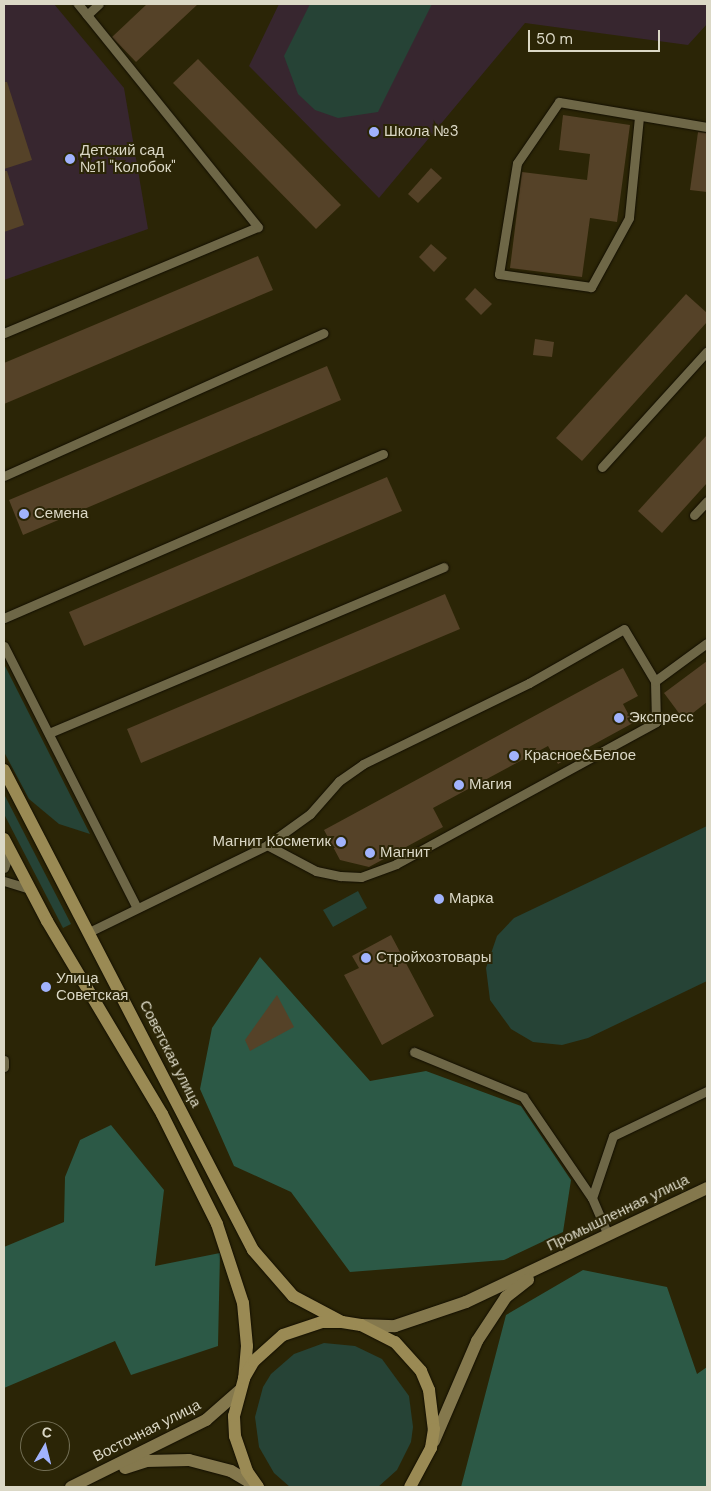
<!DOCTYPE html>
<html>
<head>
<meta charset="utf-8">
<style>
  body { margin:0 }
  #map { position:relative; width:711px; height:1491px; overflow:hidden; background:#2b2506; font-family:"DM Sans",sans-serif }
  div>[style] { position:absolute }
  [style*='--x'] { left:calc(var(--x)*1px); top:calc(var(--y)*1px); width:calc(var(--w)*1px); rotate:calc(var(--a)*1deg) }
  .education>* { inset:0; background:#37262f }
  .green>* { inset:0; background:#264336 }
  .forest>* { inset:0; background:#2c5946 }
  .building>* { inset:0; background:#554228 }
  .roads { filter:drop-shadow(0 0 1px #120e00) drop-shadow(0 0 1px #120e00) }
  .lane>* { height:9px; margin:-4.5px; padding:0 4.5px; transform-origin:4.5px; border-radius:4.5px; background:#6e6747 }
  .secondary>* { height:12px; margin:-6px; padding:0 6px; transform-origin:6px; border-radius:6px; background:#84784d }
  .primary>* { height:12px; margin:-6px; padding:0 6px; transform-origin:6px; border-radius:6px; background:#9a8a54 }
  .dots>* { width:14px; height:14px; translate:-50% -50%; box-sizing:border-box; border:2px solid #2b2506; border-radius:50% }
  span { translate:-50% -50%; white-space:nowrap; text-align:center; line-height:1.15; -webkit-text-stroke:4px #2b2506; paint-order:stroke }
  .poi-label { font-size:15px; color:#dbd8c6 }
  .left { translate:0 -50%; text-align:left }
  .right { translate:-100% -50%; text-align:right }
  .street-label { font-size:15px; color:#dbd8c6 }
  .frame { position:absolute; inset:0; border:5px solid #dbd8c6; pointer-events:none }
  .north { position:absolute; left:20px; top:1421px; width:50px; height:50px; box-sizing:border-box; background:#2b2506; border:1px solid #716d53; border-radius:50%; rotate:8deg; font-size:14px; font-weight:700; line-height:20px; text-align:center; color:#dbd8c6 }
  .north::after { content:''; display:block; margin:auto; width:18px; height:22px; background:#a1b3fd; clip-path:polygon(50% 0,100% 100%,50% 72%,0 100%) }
  .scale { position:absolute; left:528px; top:30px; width:132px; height:22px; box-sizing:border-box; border:2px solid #dbd8c6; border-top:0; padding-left:6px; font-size:15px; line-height:18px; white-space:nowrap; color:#dbd8c6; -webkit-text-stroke:4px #2b2506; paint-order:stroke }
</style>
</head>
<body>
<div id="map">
  <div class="education">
    <div style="clip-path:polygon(4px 4px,54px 4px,124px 88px,148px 229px,4px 280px)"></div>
    <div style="clip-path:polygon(279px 4px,707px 4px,707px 24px,688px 45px,525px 23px,379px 198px,249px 66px)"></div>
  </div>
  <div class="green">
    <div style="clip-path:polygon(310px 4px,432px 4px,378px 112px,338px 118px,315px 110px,298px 94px,284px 56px)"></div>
    <div style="clip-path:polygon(4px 664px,90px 834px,59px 824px,29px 799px,4px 752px)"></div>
    <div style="clip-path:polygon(4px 794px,71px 924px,63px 928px,4px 814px)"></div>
    <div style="clip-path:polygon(707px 826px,707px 981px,588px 1038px,562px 1045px,533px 1042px,511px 1029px,490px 1000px,486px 968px,497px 936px,514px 918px)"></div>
    <div style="clip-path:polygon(358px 891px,367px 908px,333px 927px,323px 910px)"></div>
    <div style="clip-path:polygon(324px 1343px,355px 1346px,382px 1359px,409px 1396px,413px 1427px,411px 1442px,397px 1470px,378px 1487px,290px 1487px,274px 1473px,259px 1447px,255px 1417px,263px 1387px,271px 1374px,294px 1354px)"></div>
  </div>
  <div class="forest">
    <div style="clip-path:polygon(260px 957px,370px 1081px,426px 1071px,521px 1106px,571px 1180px,563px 1232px,504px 1260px,350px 1272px,291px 1192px,234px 1166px,200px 1089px,212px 1028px)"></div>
    <div style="clip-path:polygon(111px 1125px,164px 1190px,155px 1266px,220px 1253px,218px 1346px,131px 1375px,115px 1341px,4px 1388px,4px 1247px,64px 1222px,65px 1177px,80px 1140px)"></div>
    <div style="clip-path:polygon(583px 1270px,667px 1287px,697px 1374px,707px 1367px,707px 1487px,461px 1487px,506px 1315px)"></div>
  </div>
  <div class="building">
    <div style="clip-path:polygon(147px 4px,198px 4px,136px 62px,112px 37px)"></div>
    <div style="clip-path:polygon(198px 59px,341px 205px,316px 229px,173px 83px)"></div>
    <div style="clip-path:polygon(4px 82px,7px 82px,32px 160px,4px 169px)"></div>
    <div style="clip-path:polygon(563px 115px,630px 125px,617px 222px,590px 218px,582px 277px,510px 268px,522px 172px,587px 180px,590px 154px,559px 150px)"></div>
    <div style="clip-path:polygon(698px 132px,707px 133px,707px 192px,690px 190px)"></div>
    <div style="clip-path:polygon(431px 168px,442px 178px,418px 203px,408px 194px)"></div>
    <div style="clip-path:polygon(4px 171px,7px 171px,24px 225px,4px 232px)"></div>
    <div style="clip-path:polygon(431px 244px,447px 258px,434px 272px,419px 257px)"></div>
    <div style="clip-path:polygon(258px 256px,273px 290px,4px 404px,4px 363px)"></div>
    <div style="clip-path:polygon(475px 288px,492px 304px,481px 315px,465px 299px)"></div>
    <div style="clip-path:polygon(686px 294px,707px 313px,707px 322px,582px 461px,556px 438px)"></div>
    <div style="clip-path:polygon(535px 339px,554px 342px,552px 357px,533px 355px)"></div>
    <div style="clip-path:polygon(327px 366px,341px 400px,23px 535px,9px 500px)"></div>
    <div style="clip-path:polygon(707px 435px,707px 483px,662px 533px,638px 511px)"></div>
    <div style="clip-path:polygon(387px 477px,402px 511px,84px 646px,69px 612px)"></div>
    <div style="clip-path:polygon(445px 594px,460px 629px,141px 763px,127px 729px)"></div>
    <div style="clip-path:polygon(707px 661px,707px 702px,684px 720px,664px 693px)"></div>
    <div style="clip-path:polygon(623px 668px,638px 696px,623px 704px,633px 723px,558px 764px,548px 746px,433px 808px,443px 827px,369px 867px,340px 860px,324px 830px)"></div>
    <div style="clip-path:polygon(391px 935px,434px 1016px,382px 1045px,344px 975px,359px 968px,352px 956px)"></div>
    <div style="clip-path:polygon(277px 995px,294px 1027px,250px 1051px,245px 1040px)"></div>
  </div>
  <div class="roads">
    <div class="lane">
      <div style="--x:87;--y:15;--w:16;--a:-43"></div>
      <div style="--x:639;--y:117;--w:101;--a:95.7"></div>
      <div style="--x:629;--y:218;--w:79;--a:118.8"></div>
      <div style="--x:591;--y:287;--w:93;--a:-172"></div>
      <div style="--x:499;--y:274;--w:112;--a:-80.8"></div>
      <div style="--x:517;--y:163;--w:74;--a:-55.5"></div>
      <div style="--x:559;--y:102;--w:150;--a:9.6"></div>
      <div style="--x:4;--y:333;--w:275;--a:-22.7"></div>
      <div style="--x:258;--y:227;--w:287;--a:-128.9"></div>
      <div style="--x:602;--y:467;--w:156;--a:-47.8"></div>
      <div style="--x:4;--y:476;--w:350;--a:-24.1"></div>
      <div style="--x:694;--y:515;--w:19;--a:-47"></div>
      <div style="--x:4;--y:618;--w:413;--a:-23.4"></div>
      <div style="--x:4;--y:646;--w:292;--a:63.1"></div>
      <div style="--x:49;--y:733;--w:428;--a:-22.8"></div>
      <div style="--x:267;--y:845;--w:55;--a:28"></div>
      <div style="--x:316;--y:871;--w:25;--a:12"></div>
      <div style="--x:340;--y:876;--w:21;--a:3"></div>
      <div style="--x:361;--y:877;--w:37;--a:-20"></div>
      <div style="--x:396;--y:864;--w:296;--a:-28.6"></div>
      <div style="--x:656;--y:722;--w:41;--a:-91.4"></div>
      <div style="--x:4;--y:868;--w:18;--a:-71"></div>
      <div style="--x:4;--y:881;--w:27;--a:17"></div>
      <div style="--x:89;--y:932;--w:198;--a:-26"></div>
      <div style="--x:267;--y:845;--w:53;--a:-35.8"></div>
      <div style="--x:310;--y:814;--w:44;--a:-48.7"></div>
      <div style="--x:339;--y:781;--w:29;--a:-35"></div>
      <div style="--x:363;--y:764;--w:185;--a:-26"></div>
      <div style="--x:529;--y:683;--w:109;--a:-29.6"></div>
      <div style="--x:624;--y:629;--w:61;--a:59.2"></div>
      <div style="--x:655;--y:681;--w:64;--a:-36.2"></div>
      <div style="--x:414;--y:1052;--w:118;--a:22.4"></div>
      <div style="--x:523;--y:1097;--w:122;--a:55.7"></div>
      <div style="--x:592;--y:1198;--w:40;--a:66.6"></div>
      <div style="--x:4;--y:1060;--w:7;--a:90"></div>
      <div style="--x:592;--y:1198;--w:65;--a:-71.3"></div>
      <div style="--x:613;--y:1136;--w:104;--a:-25.6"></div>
    </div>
    <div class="secondary">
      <div style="--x:361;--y:1325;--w:34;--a:2"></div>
      <div style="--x:395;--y:1326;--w:75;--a:-18.7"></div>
      <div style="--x:466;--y:1302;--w:267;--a:-25.3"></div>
      <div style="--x:434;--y:1441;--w:109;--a:-66.7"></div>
      <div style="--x:477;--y:1341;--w:53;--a:-56.6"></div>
      <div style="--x:506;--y:1297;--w:28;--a:-38"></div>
      <div style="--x:125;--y:1468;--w:22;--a:-18"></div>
      <div style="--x:146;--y:1461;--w:43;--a:-1.3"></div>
      <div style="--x:189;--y:1460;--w:43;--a:14.7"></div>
      <div style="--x:231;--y:1471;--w:31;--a:31"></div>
      <div style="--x:71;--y:1487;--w:151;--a:-26.4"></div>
      <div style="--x:206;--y:1420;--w:44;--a:-41.3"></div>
    </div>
    <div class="primary">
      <div style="--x:4;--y:770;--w:541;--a:62.58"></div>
      <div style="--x:253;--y:1250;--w:61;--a:49"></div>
      <div style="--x:293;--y:1296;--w:55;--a:28"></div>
      <div style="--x:4;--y:839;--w:93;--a:62.3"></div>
      <div style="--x:47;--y:921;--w:225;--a:59.2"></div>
      <div style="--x:162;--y:1114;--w:123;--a:63.4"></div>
      <div style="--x:217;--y:1224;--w:83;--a:71.8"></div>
      <div style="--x:243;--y:1303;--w:43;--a:84.7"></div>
      <div style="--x:247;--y:1346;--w:32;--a:95"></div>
      <div style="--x:258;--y:1487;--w:19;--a:-125"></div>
      <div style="--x:247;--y:1471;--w:37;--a:-109"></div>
      <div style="--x:235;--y:1436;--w:20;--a:-93"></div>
      <div style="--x:234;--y:1416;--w:39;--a:-75"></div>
      <div style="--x:244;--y:1378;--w:20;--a:-60"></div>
      <div style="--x:254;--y:1361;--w:39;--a:-42"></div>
      <div style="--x:283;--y:1335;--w:41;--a:-18.4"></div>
      <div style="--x:322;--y:1322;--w:20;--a:0"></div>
      <div style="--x:342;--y:1322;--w:19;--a:9"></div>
      <div style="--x:361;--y:1325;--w:38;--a:27"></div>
      <div style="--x:395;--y:1342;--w:39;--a:48"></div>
      <div style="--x:421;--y:1371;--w:21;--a:67"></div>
      <div style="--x:429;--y:1390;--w:39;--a:83"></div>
      <div style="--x:434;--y:1429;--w:19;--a:99"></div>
      <div style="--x:431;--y:1448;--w:44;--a:118.3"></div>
    </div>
  </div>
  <div class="dots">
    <div style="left:374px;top:132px;background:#a1b3fd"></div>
    <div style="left:70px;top:159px;background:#a1b3fd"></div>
    <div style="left:24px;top:514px;background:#a1b3fd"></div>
    <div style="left:619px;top:718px;background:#a1b3fd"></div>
    <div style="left:514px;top:756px;background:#a1b3fd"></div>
    <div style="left:459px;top:785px;background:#a1b3fd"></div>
    <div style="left:341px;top:842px;background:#a1b3fd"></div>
    <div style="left:370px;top:853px;background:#a1b3fd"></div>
    <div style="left:439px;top:899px;background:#a1b3fd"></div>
    <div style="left:366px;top:958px;background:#a1b3fd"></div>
    <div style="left:46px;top:987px;background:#a1b3fd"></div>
  </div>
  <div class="poi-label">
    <span class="left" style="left:384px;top:132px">Школа №3</span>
    <span class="left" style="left:80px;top:159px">Детский сад<br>№11 "Колобок"</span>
    <span class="left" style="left:34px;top:514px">Семена</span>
    <span class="left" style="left:629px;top:718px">Экспресс</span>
    <span class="left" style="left:524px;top:756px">Красное&amp;Белое</span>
    <span class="left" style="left:469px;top:785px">Магия</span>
    <span class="right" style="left:331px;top:842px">Магнит Косметик</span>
    <span class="left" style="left:380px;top:853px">Магнит</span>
    <span class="left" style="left:449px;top:899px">Марка</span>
    <span class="left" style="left:376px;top:958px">Стройхозтовары</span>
    <span class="left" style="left:56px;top:987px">Улица<br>Советская</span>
  </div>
  <div class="street-label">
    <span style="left:170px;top:1054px;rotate:63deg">Советская улица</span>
    <span style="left:618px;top:1213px;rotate:-26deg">Промышленная улица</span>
    <span style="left:147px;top:1431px;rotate:-27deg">Восточная улица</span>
  </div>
  <div class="frame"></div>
  <div class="north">С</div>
  <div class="scale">50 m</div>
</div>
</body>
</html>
